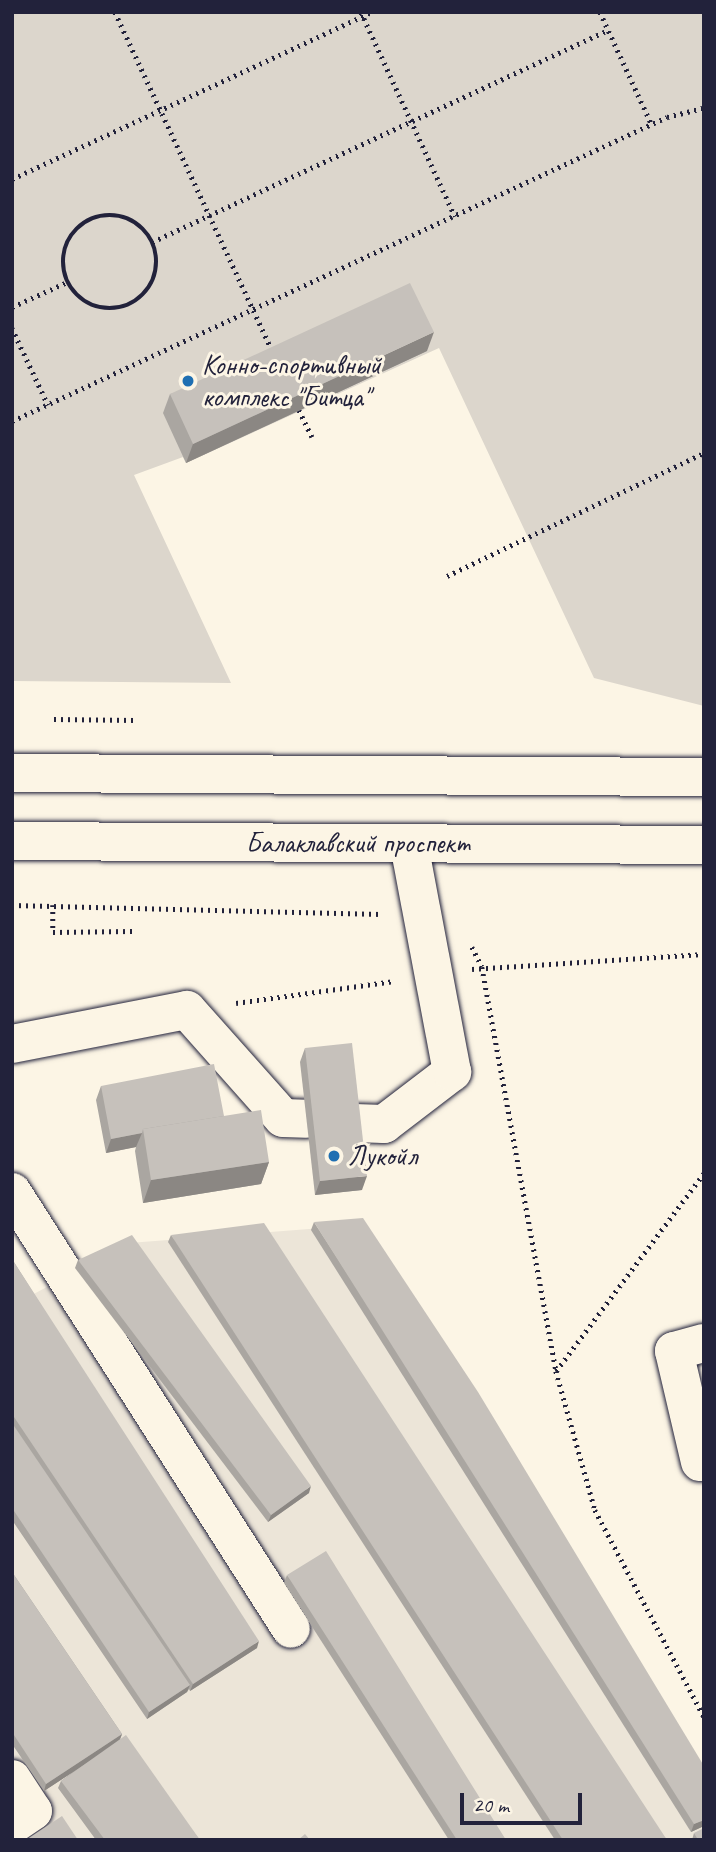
<!DOCTYPE html>
<html>
<head>
<meta charset="utf-8">
<style>
  body { margin:0 }
  #map { position:relative; width:716px; height:1852px; overflow:hidden; background:#fcf5e5; font-family:Caveat,sans-serif }
  div>[style] { position:absolute }
  [style*='--x'] { left:calc(var(--x)*1px); top:calc(var(--y)*1px); width:calc(var(--w)*1px); rotate:calc(var(--a)*1deg) }
  .built>* { inset:0; background:#ece5d8 }
  .green>* { inset:0; background:#dcd6cc }
  .path>* { height:4.5px; margin-top:-2.25px; transform-origin:0; background:repeating-linear-gradient(90deg,#22223b 0 2px,transparent 0 7px) }
  .path>.ring { margin:-2.25px; padding:0; box-sizing:content-box; background:none; border:4.5px solid #22223b; border-radius:50% }
  .roads { filter:drop-shadow(0 0 2px #22223b) drop-shadow(0 0 2px #22223b) }
  .minor>* { height:38px; margin:-19px; padding:0 19px; transform-origin:19px; border-radius:19px; background:#fcf5e5 }
  .major>* { height:38px; margin:-19px; padding:0 19px; transform-origin:19px; border-radius:19px; background:#fcf5e5 }
  .wall>* { inset:0; background:#aaa6a1 }
  .shaded-wall>* { inset:0; background:#8b8783 }
  .building>* { inset:0; background:#c6c1bb }
  .dots>* { width:19px; height:19px; translate:-50% -50%; box-sizing:border-box; border:4px solid #fcf5e5; border-radius:50% }
  span { translate:-50% -50%; white-space:nowrap; text-align:center; line-height:1.15; -webkit-text-stroke:6px #fcf5e5; paint-order:stroke }
  .poi-label { font-size:28px; color:#22223b }
  .left { translate:0 -50%; text-align:left }
  .street-label { font-size:28px; color:#22223b }
  .frame { position:absolute; inset:0; border:14px solid #22223b; pointer-events:none }
  .scale { position:absolute; left:460px; top:1793px; width:122px; height:32px; box-sizing:border-box; border:4px solid #22223b; border-top:0; padding-left:9px; font-size:21px; line-height:24px; white-space:nowrap; color:#22223b; -webkit-text-stroke:5px #fcf5e5; paint-order:stroke }
</style>
</head>
<body>
<div id="map">
  <div class="built">
    <div style="clip-path:polygon(361px 1225px,704px 1775px,704px 1840px,12px 1840px,12px 1271px,30px 1296px,129px 1243px)"></div>
  </div>
  <div class="green">
    <div style="clip-path:polygon(12px 12px,704px 12px,704px 706px,594px 678px,439px 348px,186px 463px,183px 457px,134px 475px,231px 683px,12px 681px)"></div>
  </div>
  <div class="path">
    <div style="--x:115;--y:12;--w:374;--a:65.1"></div>
    <div style="--x:361;--y:12;--w:225;--a:65.3"></div>
    <div style="--x:600;--y:12;--w:124;--a:65.3"></div>
    <div style="--x:12;--y:179;--w:397;--a:-24.9"></div>
    <div class="ring" style="left:63px;top:215px;width:89.5px;height:89.5px"></div>
    <div style="--x:152;--y:242;--w:503;--a:-24.93"></div>
    <div style="--x:12;--y:307;--w:60;--a:-24.4"></div>
    <div style="--x:12;--y:328;--w:85;--a:64.9"></div>
    <div style="--x:299;--y:410;--w:30;--a:64"></div>
    <div style="--x:12;--y:421;--w:722;--a:-24.9"></div>
    <div style="--x:667;--y:117;--w:38;--a:-14"></div>
    <div style="--x:447;--y:576;--w:285;--a:-25.6"></div>
    <div style="--x:54;--y:719;--w:81;--a:0.7"></div>
    <div style="--x:12;--y:905;--w:369;--a:1.4"></div>
    <div style="--x:53;--y:905;--w:27;--a:90"></div>
    <div style="--x:53;--y:932;--w:79;--a:-0.7"></div>
    <div style="--x:472;--y:947;--w:22;--a:63"></div>
    <div style="--x:482;--y:967;--w:411;--a:79.6"></div>
    <div style="--x:556;--y:1371;--w:144;--a:74.3"></div>
    <div style="--x:595;--y:1510;--w:234;--a:62.2"></div>
    <div style="--x:472;--y:969;--w:232;--a:-3.7"></div>
    <div style="--x:236;--y:1003;--w:160;--a:-7.9"></div>
    <div style="--x:556;--y:1371;--w:247;--a:-53.2"></div>
  </div>
  <div class="roads">
    <div class="minor">
      <div style="--x:12;--y:1044;--w:178;--a:-11"></div>
      <div style="--x:187;--y:1010;--w:144;--a:48.4"></div>
      <div style="--x:283;--y:1118;--w:23;--a:2"></div>
      <div style="--x:354;--y:1123;--w:30;--a:2"></div>
      <div style="--x:384;--y:1124;--w:86;--a:-37.4"></div>
      <div style="--x:452;--y:1072;--w:232;--a:-100.7"></div>
      <div style="--x:12;--y:1192;--w:518;--a:57.44"></div>
      <div style="--x:700;--y:1462;--w:114;--a:-103.2"></div>
      <div style="--x:674;--y:1351;--w:31;--a:-15"></div>
      <div style="--x:12;--y:1779;--w:38;--a:57"></div>
      <div style="--x:33;--y:1811;--w:25;--a:146"></div>
    </div>
    <div class="major">
      <div style="--x:12;--y:773;--w:692;--a:0.33"></div>
      <div style="--x:12;--y:841;--w:692;--a:0.33"></div>
    </div>
  </div>
  <div class="wall">
    <div style="clip-path:polygon(427px 351px,186px 463px,163px 413px,170px 394px)"></div>
    <div style="clip-path:polygon(305px 1048px,362px 1190px,315px 1195px,300px 1062px)"></div>
    <div style="clip-path:polygon(101px 1086px,224px 1116px,269px 1162px,261px 1184px,143px 1203px,135px 1151px,136px 1147px,106px 1153px,96px 1100px)"></div>
    <div style="clip-path:polygon(314px 1222px,704px 1826px,691px 1832px,311px 1230px)"></div>
    <div style="clip-path:polygon(171px 1235px,667px 1840px,555px 1840px,168px 1242px)"></div>
    <div style="clip-path:polygon(12px 1259px,257px 1648px,190px 1691px,189px 1689px,187px 1692px,147px 1719px,12px 1520px)"></div>
    <div style="clip-path:polygon(78px 1260px,309px 1493px,268px 1522px,75px 1268px)"></div>
    <div style="clip-path:polygon(12px 1572px,122px 1734px,120px 1739px,200px 1840px,96px 1840px,58px 1788px,61px 1781px,73px 1772px,44px 1791px,12px 1744px)"></div>
    <div style="clip-path:polygon(287px 1575px,506px 1840px,449px 1840px,284px 1583px)"></div>
    <div style="clip-path:polygon(694px 1833px,704px 1840px,692px 1840px)"></div>
  </div>
  <div class="shaded-wall">
    <div style="clip-path:polygon(434px 332px,427px 351px,186px 463px,193px 444px)"></div>
    <div style="clip-path:polygon(142px 1133px,136px 1147px,106px 1153px,111px 1139px)"></div>
    <div style="clip-path:polygon(269px 1162px,261px 1184px,143px 1203px,151px 1180px)"></div>
    <div style="clip-path:polygon(367px 1176px,362px 1190px,315px 1195px,320px 1181px)"></div>
    <div style="clip-path:polygon(311px 1486px,309px 1493px,268px 1522px,271px 1515px)"></div>
    <div style="clip-path:polygon(259px 1641px,257px 1648px,190px 1691px,193px 1684px)"></div>
    <div style="clip-path:polygon(190px 1685px,187px 1692px,147px 1719px,149px 1712px)"></div>
    <div style="clip-path:polygon(122px 1734px,119px 1742px,44px 1791px,46px 1784px)"></div>
    <div style="clip-path:polygon(704px 1820px,704px 1826px,691px 1832px,694px 1824px)"></div>
  </div>
  <div class="building">
    <div style="clip-path:polygon(410px 283px,434px 332px,193px 444px,170px 394px)"></div>
    <div style="clip-path:polygon(352px 1043px,367px 1176px,320px 1181px,305px 1048px)"></div>
    <div style="clip-path:polygon(214px 1064px,224px 1116px,143px 1129px,142px 1133px,111px 1139px,101px 1086px)"></div>
    <div style="clip-path:polygon(261px 1110px,269px 1162px,151px 1180px,143px 1129px)"></div>
    <div style="clip-path:polygon(363px 1218px,478px 1392px,704px 1766px,704px 1820px,694px 1824px,314px 1222px)"></div>
    <div style="clip-path:polygon(264px 1223px,667px 1840px,563px 1840px,171px 1235px)"></div>
    <div style="clip-path:polygon(132px 1235px,311px 1486px,271px 1515px,78px 1260px)"></div>
    <div style="clip-path:polygon(12px 1259px,259px 1641px,193px 1684px,12px 1414px)"></div>
    <div style="clip-path:polygon(12px 1423px,190px 1685px,149px 1712px,12px 1508px)"></div>
    <div style="clip-path:polygon(326px 1551px,506px 1840px,457px 1840px,287px 1575px)"></div>
    <div style="clip-path:polygon(12px 1572px,122px 1734px,46px 1784px,12px 1732px)"></div>
    <div style="clip-path:polygon(126px 1735px,200px 1840px,105px 1840px,61px 1781px)"></div>
    <div style="clip-path:polygon(62px 1816px,78px 1840px,26px 1840px)"></div>
    <div style="clip-path:polygon(704px 1828px,704px 1840px,698px 1840px,694px 1833px)"></div>
    <div style="clip-path:polygon(305px 1834px,310px 1840px,298px 1840px)"></div>
  </div>
  <div class="dots">
    <div style="left:188px;top:381px;background:#1f6fb2"></div>
    <div style="left:334px;top:1156px;background:#1f6fb2"></div>
  </div>
  <div class="poi-label">
    <span class="left" style="left:202px;top:381px">Конно-спортивный<br>комплекс "Битца"</span>
    <span class="left" style="left:348px;top:1156px">Лукойл</span>
  </div>
  <div class="street-label">
    <span style="left:358px;top:843px">Балаклавский проспект</span>
  </div>
  <div class="frame"></div>
  <div class="scale">20 m</div>
</div>
</body>
</html>
